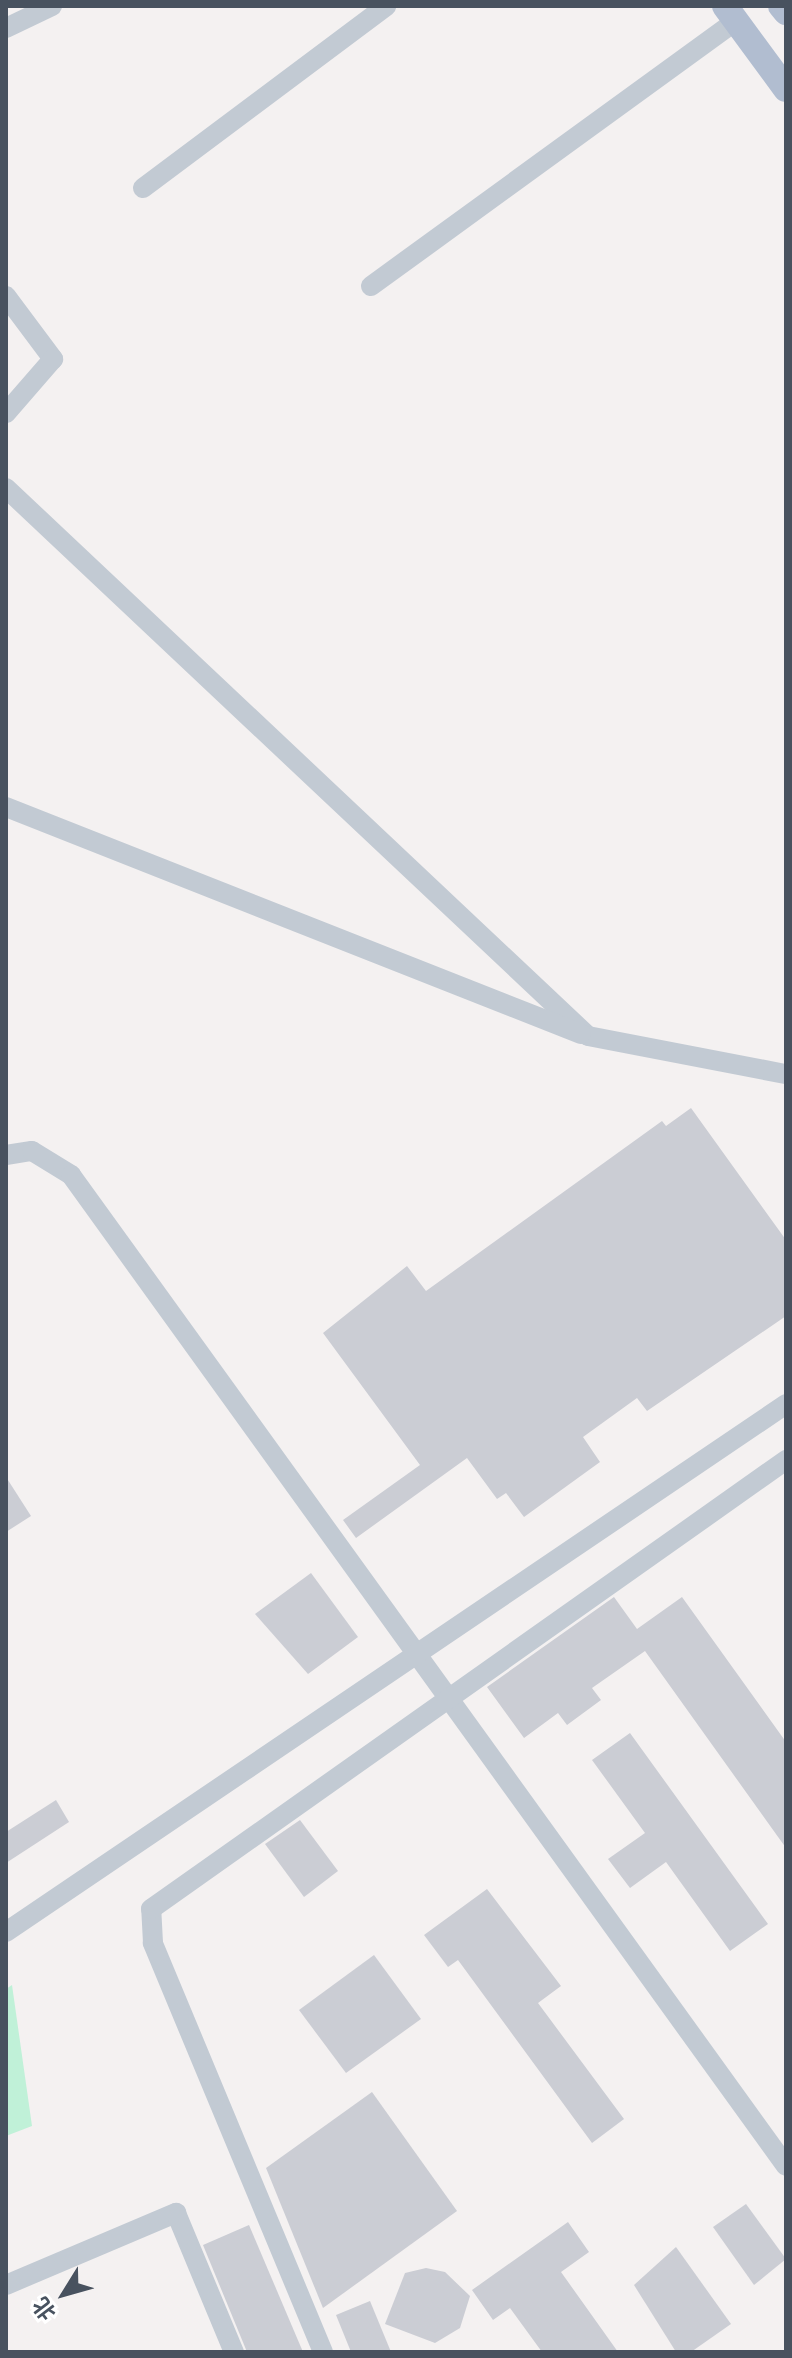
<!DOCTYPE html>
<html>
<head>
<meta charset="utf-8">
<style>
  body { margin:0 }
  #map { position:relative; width:792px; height:2358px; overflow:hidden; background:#f4f1f1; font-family:"DejaVu Sans","Noto Sans SC",sans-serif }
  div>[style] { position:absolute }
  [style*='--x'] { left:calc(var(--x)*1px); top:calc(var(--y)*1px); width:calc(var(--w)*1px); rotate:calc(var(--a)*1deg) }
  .green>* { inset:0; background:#c0f1d8 }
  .building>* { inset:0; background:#cbcdd4 }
  .minor>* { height:20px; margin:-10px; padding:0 10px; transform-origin:10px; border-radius:10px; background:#c2cad3 }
  .major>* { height:26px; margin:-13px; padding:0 13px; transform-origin:13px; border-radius:13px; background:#b1bdd0 }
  span { translate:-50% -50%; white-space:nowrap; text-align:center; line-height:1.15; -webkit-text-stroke:8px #fff; paint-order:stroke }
  .frame { position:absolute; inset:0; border:8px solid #48525f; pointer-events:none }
  .north { position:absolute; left:24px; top:2254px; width:80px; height:80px; -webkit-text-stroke:6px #fff; paint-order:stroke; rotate:233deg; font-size:22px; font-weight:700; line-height:32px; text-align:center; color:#48525f }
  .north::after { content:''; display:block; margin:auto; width:28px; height:36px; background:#48525f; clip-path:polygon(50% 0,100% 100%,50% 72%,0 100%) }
</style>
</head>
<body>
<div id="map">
  <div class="green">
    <div style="clip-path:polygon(12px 1985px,32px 2126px,6px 2136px,6px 1989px)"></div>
  </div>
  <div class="building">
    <div style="clip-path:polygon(691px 1108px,786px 1240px,786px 1316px,647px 1411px,637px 1398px,583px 1437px,600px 1462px,524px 1517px,506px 1493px,497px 1499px,467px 1458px,356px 1538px,343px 1520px,420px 1465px,323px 1333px,407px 1266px,426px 1291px,662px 1121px,666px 1126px)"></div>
    <div style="clip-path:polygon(6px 1477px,31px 1516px,6px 1532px)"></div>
    <div style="clip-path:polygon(311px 1573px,358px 1637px,308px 1674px,255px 1614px)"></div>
    <div style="clip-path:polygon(614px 1597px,637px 1629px,682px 1597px,786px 1742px,786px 1848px,645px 1651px,592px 1688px,601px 1700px,567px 1725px,558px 1713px,524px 1738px,487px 1687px)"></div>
    <div style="clip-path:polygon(630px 1733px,768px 1924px,730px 1951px,666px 1862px,630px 1888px,608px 1859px,645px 1833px,592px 1760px)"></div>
    <div style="clip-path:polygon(56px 1800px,69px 1822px,6px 1863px,6px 1832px)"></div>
    <div style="clip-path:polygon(300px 1820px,338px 1871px,304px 1897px,265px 1844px)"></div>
    <div style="clip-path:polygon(487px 1889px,561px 1986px,538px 2003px,624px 2119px,592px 2143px,458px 1960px,448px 1967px,424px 1935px)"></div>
    <div style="clip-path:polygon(374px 1955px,421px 2019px,346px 2073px,299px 2010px)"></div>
    <div style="clip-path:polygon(372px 2092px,457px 2211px,323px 2308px,266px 2168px)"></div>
    <div style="clip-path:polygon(746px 2204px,786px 2259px,754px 2285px,713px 2227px)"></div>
    <div style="clip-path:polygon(568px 2222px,589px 2252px,561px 2272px,618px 2352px,542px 2352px,510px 2308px,493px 2320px,472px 2290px)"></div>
    <div style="clip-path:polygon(249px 2225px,303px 2352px,247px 2352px,203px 2245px)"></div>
    <div style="clip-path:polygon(676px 2247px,731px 2324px,691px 2352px,676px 2352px,634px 2285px)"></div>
    <div style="clip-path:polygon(426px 2268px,445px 2272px,470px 2296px,460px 2328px,435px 2343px,385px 2324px,405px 2273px)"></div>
    <div style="clip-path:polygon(370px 2301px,391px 2352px,351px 2352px,336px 2315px)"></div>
  </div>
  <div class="minor">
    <div style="--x:6;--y:28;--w:51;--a:-25.6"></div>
    <div style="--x:143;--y:188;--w:304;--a:-36.8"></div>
    <div style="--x:371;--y:286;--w:451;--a:-36"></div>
    <div style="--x:6;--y:296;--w:79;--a:53.3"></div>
    <div style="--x:53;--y:359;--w:72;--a:131"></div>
    <div style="--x:6;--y:488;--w:799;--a:43.28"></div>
    <div style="--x:588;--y:1036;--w:202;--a:10.9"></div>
    <div style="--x:6;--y:807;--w:618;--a:21.54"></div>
    <div style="--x:6;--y:1155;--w:26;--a:-9"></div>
    <div style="--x:32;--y:1151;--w:46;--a:31.6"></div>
    <div style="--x:71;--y:1175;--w:1222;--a:54.19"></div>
    <div style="--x:6;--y:1932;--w:942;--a:-34.09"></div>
    <div style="--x:6;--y:2285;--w:185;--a:-23"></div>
    <div style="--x:176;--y:2213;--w:151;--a:67.4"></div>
    <div style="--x:323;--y:2352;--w:443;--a:-112.6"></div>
    <div style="--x:153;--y:1943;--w:34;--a:-93"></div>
    <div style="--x:151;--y:1909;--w:778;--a:-35.26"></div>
  </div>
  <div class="major">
    <div style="--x:725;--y:6;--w:103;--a:53.7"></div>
    <div style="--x:781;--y:6;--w:8;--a:50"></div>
  </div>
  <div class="frame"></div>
  <div class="north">北</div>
</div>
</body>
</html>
